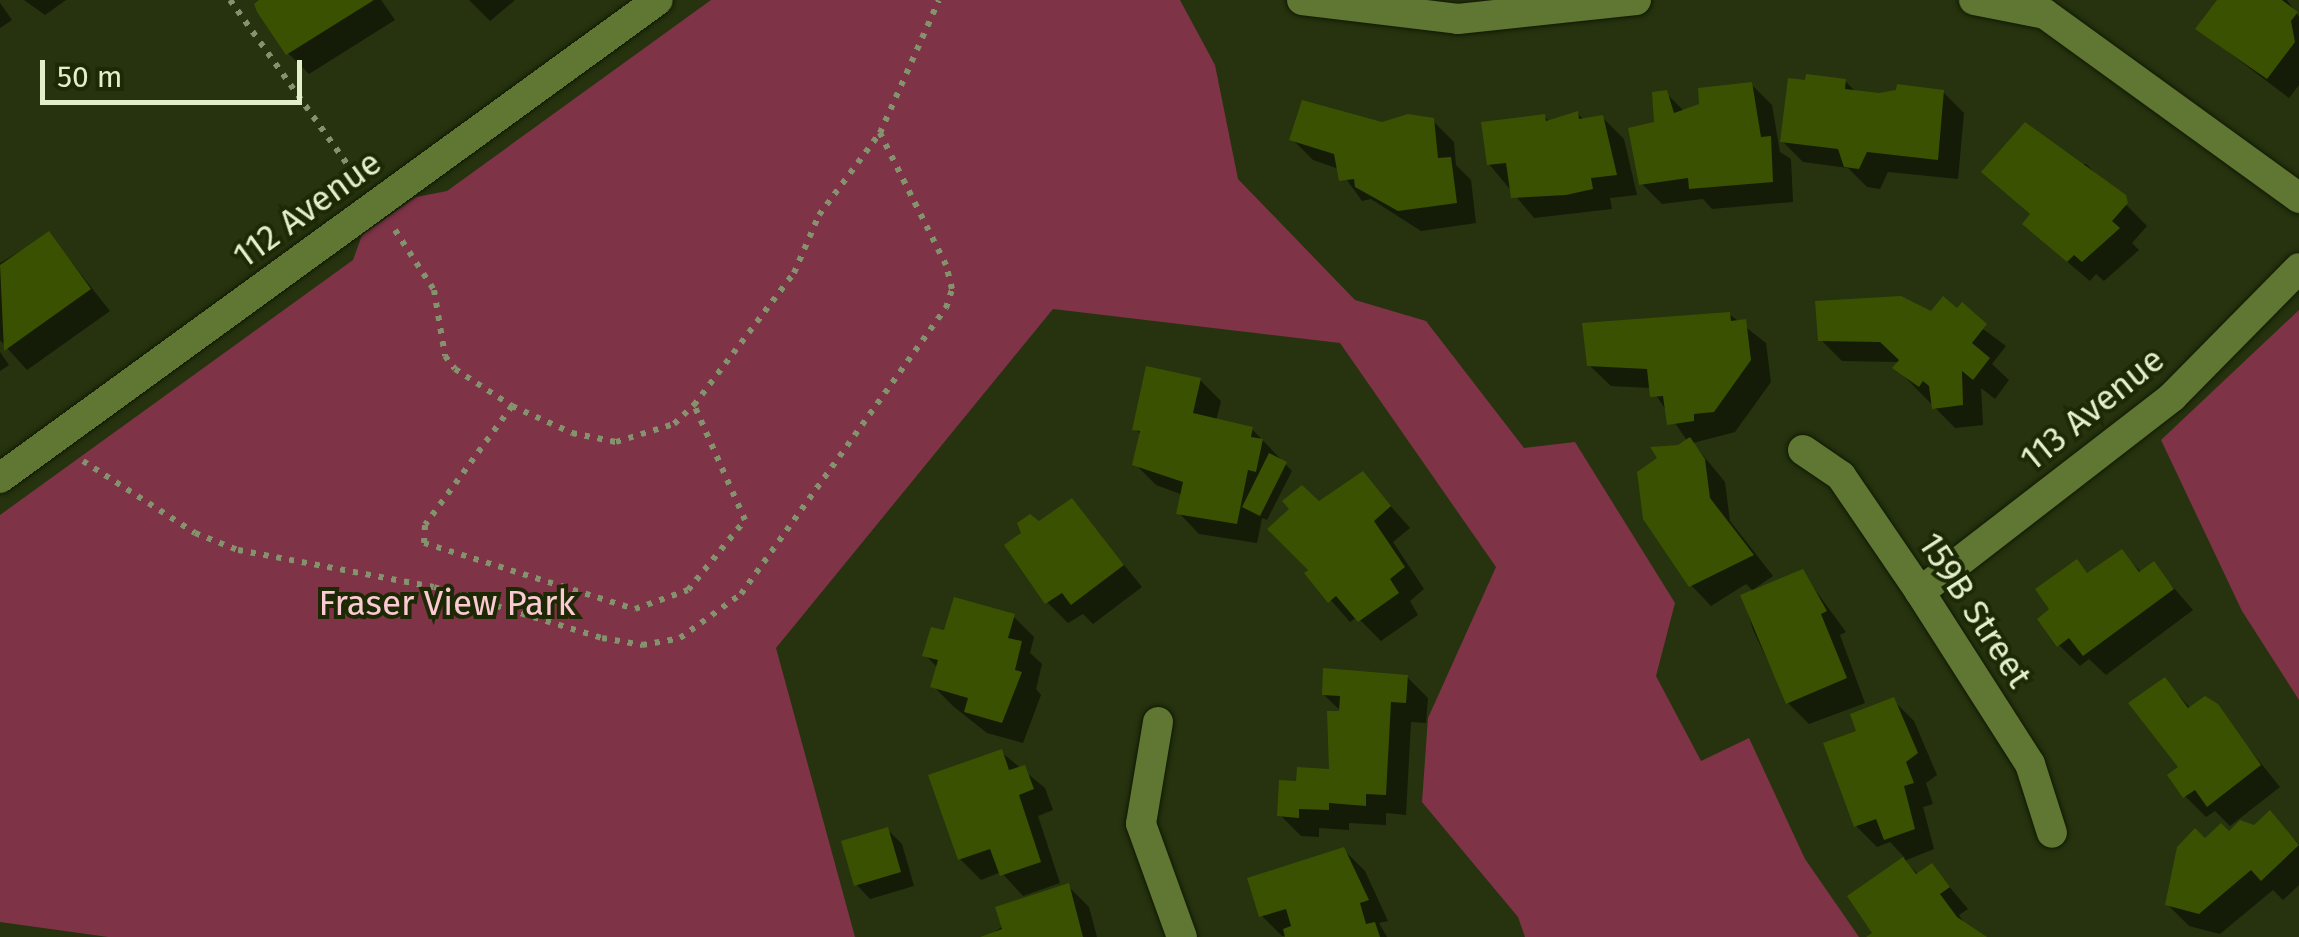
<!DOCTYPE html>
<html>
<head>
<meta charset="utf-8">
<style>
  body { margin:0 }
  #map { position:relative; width:2299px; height:937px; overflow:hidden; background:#26330e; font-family:"Fira Sans",sans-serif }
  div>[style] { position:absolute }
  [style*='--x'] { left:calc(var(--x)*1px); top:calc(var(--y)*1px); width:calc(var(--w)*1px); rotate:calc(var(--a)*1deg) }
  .green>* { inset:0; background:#7e3347 }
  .shadow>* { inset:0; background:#0007 }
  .building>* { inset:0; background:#3b5102 }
  .path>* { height:6px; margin-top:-3px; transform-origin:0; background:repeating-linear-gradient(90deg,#84926d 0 5px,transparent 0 13px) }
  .roads { filter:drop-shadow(0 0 2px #121904) drop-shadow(0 0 2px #121904) }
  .minor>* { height:30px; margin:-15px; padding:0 15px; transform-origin:15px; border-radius:15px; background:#5f7732 }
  span { translate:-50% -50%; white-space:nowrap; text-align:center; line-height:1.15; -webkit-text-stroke:8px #1d2904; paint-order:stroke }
  .street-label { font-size:35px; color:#e1efcb }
  .park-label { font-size:35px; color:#fccad3 }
  .scale { position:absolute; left:40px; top:60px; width:262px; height:45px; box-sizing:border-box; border:5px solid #e1efcb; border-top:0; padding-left:12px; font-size:30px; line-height:35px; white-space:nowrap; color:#e1efcb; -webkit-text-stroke:8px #1d2904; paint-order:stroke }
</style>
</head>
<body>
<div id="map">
  <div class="green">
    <div style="clip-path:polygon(711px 0,1180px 0,1215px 65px,1238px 179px,1355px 300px,1426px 321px,1524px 448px,1575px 442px,1675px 603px,1656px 676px,1701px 761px,1749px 738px,1805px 859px,1859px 937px,1525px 937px,1518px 917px,1422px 802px,1428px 718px,1496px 567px,1340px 343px,1053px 309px,776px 648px,855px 937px,108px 937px,0 922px,0 515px,353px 260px,362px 235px,416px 197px,447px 191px)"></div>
    <div style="clip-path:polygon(2299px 310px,2299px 700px,2242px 611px,2161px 440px)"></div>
  </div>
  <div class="shadow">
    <div style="clip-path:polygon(24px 0,66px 0,45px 15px)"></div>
    <div style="clip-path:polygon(264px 0,381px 0,395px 20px,309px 74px,288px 53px)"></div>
    <div style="clip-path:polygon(469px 0,515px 0,490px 21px)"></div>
    <div style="clip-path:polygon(2223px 0,2287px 0,2299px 17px,2299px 85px,2289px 98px,2198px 29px)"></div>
    <div style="clip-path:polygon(0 3px,12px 20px,0 28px)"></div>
    <div style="clip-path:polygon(1845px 81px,1857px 93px,1879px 95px,1943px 92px,1964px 113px,1958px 179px,1888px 172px,1880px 189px,1867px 187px,1848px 168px,1803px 162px,1783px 142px)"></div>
    <div style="clip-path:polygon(1751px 84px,1772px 105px,1780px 152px,1791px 159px,1793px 202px,1712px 209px,1703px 199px,1662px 204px,1641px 183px,1666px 93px,1685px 112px)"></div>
    <div style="clip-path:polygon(1578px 114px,1584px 120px,1603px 118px,1624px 139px,1637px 195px,1610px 198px,1612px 209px,1534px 218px,1489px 164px,1544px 116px,1551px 123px)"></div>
    <div style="clip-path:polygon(1433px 121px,1454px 142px,1456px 165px,1471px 180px,1476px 223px,1421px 231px,1371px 199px,1362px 201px,1339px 169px,1313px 160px,1292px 139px)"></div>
    <div style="clip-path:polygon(2086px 164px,2147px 226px,2132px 243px,2139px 250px,2104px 281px,2096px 274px,2090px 281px,2046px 244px,2032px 216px,1985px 172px)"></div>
    <div style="clip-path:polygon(49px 234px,110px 311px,27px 370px,0 340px,0 263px)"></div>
    <div style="clip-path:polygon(1944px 300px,2006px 346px,1992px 364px,2009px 380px,1995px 399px,1981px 388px,1983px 425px,1955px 428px,1896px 368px,1900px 362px,1842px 361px,1821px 340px,1932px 314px)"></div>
    <div style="clip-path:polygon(1729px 314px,1766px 343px,1771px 382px,1735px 432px,1693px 443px,1725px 482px,1730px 521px,1773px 576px,1754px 589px,1802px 572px,1846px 632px,1840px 635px,1865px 703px,1809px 724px,1788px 703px,1753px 630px,1743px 596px,1754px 592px,1746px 584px,1711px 606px,1691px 585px,1679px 448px,1688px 442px,1651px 388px,1611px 386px,1589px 365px)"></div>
    <div style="clip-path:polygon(0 352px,9px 365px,0 371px)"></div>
    <div style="clip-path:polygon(1200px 380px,1221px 401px,1216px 421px,1252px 429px,1292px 471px,1267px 520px,1262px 518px,1257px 543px,1199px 534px,1179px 513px,1183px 495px,1156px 485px,1135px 464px,1141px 435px,1135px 429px)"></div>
    <div style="clip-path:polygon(1363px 475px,1410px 528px,1393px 542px,1424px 589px,1410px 601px,1418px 615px,1381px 641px,1357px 617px,1350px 622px,1307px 573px,1319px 504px)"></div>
    <div style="clip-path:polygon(1072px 501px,1142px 587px,1093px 624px,1083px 614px,1068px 623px,1047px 602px,1039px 524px)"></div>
    <div style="clip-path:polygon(2121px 552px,2142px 573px,2153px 564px,2193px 610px,2106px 675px,2089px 659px,2080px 666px,2059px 645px,2053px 610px,2076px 562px,2089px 575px)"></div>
    <div style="clip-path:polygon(1013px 616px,1034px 637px,1030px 653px,1042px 664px,1036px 689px,1041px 695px,1023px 743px,987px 733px,954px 707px,933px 686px,938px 668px,925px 655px,946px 633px)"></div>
    <div style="clip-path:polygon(1407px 677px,1428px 698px,1426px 723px,1411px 722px,1406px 815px,1386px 813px,1386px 825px,1349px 823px,1349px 830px,1319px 828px,1319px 837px,1301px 836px,1280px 815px,1299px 784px,1331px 771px,1344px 714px,1324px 695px)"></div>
    <div style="clip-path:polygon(2165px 680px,2191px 709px,2226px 720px,2280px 787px,2230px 826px,2215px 811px,2206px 817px,2185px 796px)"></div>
    <div style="clip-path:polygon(1893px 700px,1914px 721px,1937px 775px,1926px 783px,1933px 804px,1923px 807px,1934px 849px,1904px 861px,1919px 875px,1932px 866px,1968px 909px,1959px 915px,1967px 927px,1983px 937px,1870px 937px,1875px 934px,1850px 897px,1905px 858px,1890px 842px,1877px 847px,1856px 826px,1860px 732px)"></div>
    <div style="clip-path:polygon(1001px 752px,1045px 788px,1053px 810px,1038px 816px,1060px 883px,1023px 896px,1001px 872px,981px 880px,960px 859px)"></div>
    <div style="clip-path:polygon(2270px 814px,2299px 844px,2299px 885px,2283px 900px,2273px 890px,2220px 934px,2189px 926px,2168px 905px,2205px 842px,2255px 827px)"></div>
    <div style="clip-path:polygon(888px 830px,902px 844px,914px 886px,870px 899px,856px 884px)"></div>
    <div style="clip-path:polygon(1344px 850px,1365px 871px,1388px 921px,1379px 923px,1387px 937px,1282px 936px,1261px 915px)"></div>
    <div style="clip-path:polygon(1068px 886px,1089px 907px,1097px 937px,986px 937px)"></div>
  </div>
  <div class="building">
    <div style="clip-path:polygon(259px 0,374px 0,286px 55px,257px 12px,254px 4px)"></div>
    <div style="clip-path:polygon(2217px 0,2282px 0,2298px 12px,2291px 21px,2295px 42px,2267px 79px,2195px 29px)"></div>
    <div style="clip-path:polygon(1806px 74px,1846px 79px,1845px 89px,1879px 93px,1896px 90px,1897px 84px,1944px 90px,1938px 160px,1867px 152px,1859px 169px,1844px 167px,1838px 149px,1780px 142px,1788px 78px,1805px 80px)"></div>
    <div style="clip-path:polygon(1752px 82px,1761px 137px,1771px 136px,1773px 182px,1689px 189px,1688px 178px,1639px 185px,1628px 128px,1654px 122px,1652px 92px,1667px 90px,1674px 113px,1699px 104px,1698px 88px)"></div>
    <div style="clip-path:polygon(1302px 100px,1382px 122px,1408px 114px,1434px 118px,1438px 158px,1451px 157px,1457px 203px,1398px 211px,1355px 187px,1354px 179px,1339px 181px,1334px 154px,1289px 140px)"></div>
    <div style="clip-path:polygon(1578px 111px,1579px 119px,1603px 115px,1617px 175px,1591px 178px,1593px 189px,1566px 195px,1511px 198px,1506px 163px,1487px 165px,1481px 122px,1545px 114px,1546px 121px)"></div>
    <div style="clip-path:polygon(2025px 122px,2126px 195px,2128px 203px,2112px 221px,2120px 228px,2082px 262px,2074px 255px,2067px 262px,2022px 224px,2030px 214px,1981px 172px)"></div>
    <div style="clip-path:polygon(49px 231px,91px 289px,4px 351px,0 265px)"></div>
    <div style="clip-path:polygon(1901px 296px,1931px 311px,1943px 296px,1957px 308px,1962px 302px,1987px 324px,1972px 343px,1990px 358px,1973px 380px,1962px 371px,1963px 405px,1932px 409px,1929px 386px,1923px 381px,1919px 387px,1892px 368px,1899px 360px,1880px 342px,1818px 341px,1815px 301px)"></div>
    <div style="clip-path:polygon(1730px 312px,1731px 321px,1746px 319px,1751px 360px,1714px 412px,1694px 414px,1694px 421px,1667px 425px,1663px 396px,1650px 397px,1647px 369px,1587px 366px,1582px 323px)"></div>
    <div style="clip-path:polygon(1146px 366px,1201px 378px,1193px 413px,1253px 427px,1251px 437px,1263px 439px,1256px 472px,1248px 470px,1237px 524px,1176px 514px,1183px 482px,1132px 465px,1140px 431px,1132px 430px)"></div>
    <div style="clip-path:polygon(1690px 437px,1705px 459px,1710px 498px,1754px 555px,1689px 587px,1643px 519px,1637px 472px,1657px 458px,1650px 447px,1678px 445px)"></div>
    <div style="clip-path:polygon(1269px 453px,1287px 462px,1260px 516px,1242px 507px)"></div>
    <div style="clip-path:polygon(1363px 471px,1391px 506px,1374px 521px,1405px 567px,1390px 579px,1399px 593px,1358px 622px,1336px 596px,1328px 603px,1304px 573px,1308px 570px,1267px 529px,1289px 509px,1282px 501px,1302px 485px,1319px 501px)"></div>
    <div style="clip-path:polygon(1072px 498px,1124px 565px,1071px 605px,1062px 593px,1045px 604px,1004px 545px,1021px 533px,1017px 523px,1030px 514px,1039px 521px)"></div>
    <div style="clip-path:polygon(2122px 549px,2139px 572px,2154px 561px,2174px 589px,2083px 656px,2069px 638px,2057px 647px,2037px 619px,2049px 609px,2035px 589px,2077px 559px,2087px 573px)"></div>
    <div style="clip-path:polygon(1803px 569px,1827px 611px,1821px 614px,1847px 678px,1786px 704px,1740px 595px)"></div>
    <div style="clip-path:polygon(954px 597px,1015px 614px,1008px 638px,1022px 641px,1015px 670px,1022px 672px,1002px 723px,964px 712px,968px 698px,930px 687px,938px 660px,922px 656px,931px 627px,944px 630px)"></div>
    <div style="clip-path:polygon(1323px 668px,1408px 675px,1406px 703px,1391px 702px,1386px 795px,1366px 794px,1366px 806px,1329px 803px,1329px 810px,1299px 809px,1299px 818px,1277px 816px,1279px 780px,1296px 781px,1297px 767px,1329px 769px,1327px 711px,1339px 711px,1340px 696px,1322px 695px)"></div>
    <div style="clip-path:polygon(2165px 677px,2188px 708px,2205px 696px,2218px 704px,2261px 765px,2207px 807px,2195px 790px,2183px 798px,2167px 775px,2178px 767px,2128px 703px)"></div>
    <div style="clip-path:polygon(1894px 697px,1918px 753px,1906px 762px,1914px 783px,1904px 786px,1915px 829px,1884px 840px,1876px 819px,1854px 827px,1823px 743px,1856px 731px,1850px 714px)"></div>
    <div style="clip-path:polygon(1002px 749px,1009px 770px,1025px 765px,1034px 789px,1019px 795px,1041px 862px,1000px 876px,990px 849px,958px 860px,928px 775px)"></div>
    <div style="clip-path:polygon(2270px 810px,2299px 845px,2261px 881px,2251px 870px,2199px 914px,2165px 905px,2177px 847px,2195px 828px,2205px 838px,2221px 823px,2229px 831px,2240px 820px,2254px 825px)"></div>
    <div style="clip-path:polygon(888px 827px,901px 872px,854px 886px,841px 841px)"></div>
    <div style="clip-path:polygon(1344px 847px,1369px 900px,1360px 903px,1366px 924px,1375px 922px,1380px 937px,1285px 937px,1283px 929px,1291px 926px,1286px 909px,1259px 917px,1247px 878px)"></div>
    <div style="clip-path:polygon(1903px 857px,1916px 874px,1932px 863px,1950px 887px,1940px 894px,1957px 917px,1987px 937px,1866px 937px,1872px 933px,1847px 896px)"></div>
    <div style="clip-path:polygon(1069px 883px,1083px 937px,980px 937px,1002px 929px,995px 907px)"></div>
  </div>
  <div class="path">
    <div style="--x:230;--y:0;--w:224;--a:54.5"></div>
    <div style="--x:395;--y:230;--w:72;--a:57"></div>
    <div style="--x:434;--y:290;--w:67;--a:80.5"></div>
    <div style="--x:445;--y:356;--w:16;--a:52"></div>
    <div style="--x:455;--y:369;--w:68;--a:33"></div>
    <div style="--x:512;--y:406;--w:66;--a:24.2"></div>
    <div style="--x:572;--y:433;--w:45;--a:11.6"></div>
    <div style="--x:616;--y:442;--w:61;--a:-17.2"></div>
    <div style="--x:674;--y:424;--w:28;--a:-44"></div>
    <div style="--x:694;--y:405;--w:166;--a:-52.9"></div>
    <div style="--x:794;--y:273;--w:63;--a:-66.7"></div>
    <div style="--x:819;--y:215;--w:102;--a:-53.4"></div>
    <div style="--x:512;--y:406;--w:147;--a:126.2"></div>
    <div style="--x:425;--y:525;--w:18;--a:93"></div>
    <div style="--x:424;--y:543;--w:221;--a:17.4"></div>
    <div style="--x:635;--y:609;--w:56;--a:-19.7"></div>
    <div style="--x:688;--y:590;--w:90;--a:-50.8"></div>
    <div style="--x:745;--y:520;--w:126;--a:-113.9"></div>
    <div style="--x:83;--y:461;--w:133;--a:32.7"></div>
    <div style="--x:195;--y:533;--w:46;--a:21.6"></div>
    <div style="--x:238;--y:550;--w:199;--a:10.7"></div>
    <div style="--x:434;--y:587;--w:176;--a:16.9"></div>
    <div style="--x:602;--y:638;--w:41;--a:9.9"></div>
    <div style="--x:642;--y:645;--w:39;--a:-10"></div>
    <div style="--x:680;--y:638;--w:75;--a:-35.8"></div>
    <div style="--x:741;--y:594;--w:352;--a:-54.4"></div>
    <div style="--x:946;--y:308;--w:20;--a:-72"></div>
    <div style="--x:952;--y:289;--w:25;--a:-104"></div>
    <div style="--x:946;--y:265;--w:148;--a:-116.6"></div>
    <div style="--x:880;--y:133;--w:145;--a:-66.1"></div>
  </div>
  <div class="roads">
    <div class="minor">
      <div style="--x:1302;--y:0;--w:157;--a:6.9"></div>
      <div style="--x:1458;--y:19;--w:179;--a:-6.1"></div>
      <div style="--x:1974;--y:0;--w:72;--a:11.2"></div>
      <div style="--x:2045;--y:14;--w:314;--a:35.9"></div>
      <div style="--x:1803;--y:450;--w:46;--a:34.4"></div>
      <div style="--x:1841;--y:476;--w:140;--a:55.7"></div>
      <div style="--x:1920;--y:592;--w:204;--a:57.4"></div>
      <div style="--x:2030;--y:764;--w:72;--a:72.3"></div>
      <div style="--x:0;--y:478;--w:813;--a:-36"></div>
      <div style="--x:1920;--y:592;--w:319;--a:-37.7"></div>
      <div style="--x:2172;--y:397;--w:181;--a:-45.4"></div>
      <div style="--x:1158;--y:722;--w:103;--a:99.5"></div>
      <div style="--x:1141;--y:824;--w:120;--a:70.1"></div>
    </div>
  </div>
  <div class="street-label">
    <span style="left:307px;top:209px;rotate:-36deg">112 Avenue</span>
    <span style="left:2092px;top:409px;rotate:-39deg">113 Avenue</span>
    <span style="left:1975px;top:610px;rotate:57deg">159B Street</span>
  </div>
  <div class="park-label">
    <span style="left:447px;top:603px">Fraser View Park</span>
  </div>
  <div class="scale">50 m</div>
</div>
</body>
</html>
